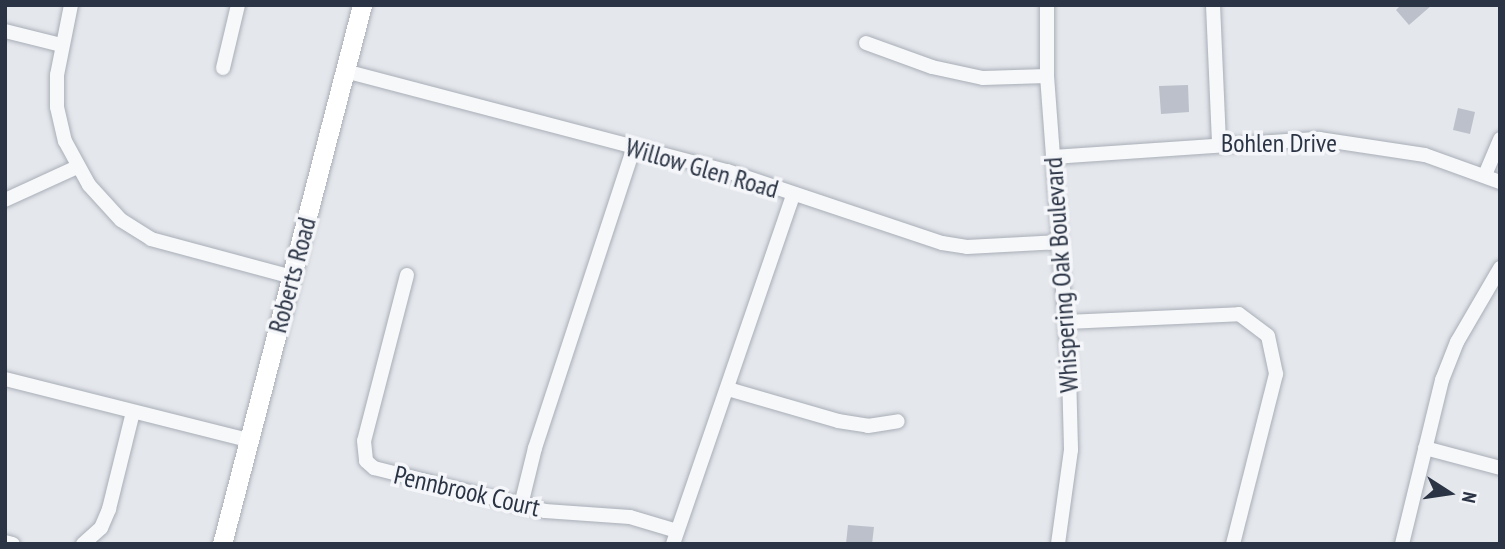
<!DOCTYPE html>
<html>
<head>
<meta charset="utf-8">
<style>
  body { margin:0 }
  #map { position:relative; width:1505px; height:549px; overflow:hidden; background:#e4e7ec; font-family:"PT Sans Narrow",sans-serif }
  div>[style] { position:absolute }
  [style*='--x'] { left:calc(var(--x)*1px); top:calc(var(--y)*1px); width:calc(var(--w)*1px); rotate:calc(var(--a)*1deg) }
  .building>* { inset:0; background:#bbc0ca }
  .roads { filter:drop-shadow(0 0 2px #a9aeb7) drop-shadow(0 0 2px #a9aeb7) }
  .street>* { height:14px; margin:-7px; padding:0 7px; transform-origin:7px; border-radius:7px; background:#f7f8fa }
  .secondary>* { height:19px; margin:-9.5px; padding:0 9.5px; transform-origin:9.5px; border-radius:9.5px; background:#fff }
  span { translate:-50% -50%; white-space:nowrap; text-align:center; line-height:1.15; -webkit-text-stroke:7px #f4f6f9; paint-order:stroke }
  .street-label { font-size:26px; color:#2b3445 }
  .frame { position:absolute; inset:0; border:7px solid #2b3445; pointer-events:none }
  .north { position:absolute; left:1414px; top:458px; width:70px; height:70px; -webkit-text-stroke:5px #f4f6f9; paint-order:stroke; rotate:102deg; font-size:19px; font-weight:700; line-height:28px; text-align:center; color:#2b3445 }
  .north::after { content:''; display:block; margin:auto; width:24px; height:32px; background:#2b3445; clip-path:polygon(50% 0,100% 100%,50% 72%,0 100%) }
</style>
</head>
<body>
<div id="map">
  <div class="building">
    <div style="clip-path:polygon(1401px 5px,1432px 5px,1409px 25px,1396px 10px)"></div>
    <div style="clip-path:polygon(1188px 85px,1189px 112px,1161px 114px,1159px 86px)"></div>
    <div style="clip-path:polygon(1458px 108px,1475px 112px,1470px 134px,1453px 130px)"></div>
    <div style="clip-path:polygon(848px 525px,874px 527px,872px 544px,846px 544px)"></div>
  </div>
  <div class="roads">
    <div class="street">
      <div style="--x:71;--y:5;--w:71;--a:101.3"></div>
      <div style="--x:57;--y:75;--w:32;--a:90"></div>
      <div style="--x:57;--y:107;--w:35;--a:77"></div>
      <div style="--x:65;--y:141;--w:50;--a:61.4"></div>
      <div style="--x:89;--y:185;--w:47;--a:47.6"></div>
      <div style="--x:121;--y:220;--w:36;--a:32"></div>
      <div style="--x:151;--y:239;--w:146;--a:15.1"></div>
      <div style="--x:1047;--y:5;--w:71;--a:90"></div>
      <div style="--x:1047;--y:76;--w:297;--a:85.7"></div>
      <div style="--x:1069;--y:372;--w:78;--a:88.5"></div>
      <div style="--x:1071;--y:450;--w:95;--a:97.9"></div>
      <div style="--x:1213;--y:5;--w:138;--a:87.5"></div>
      <div style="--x:5;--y:31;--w:58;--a:14"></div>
      <div style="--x:866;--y:43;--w:70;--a:20"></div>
      <div style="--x:932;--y:67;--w:52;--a:12.2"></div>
      <div style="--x:983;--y:78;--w:64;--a:-1.8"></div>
      <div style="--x:223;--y:68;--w:65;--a:-76.6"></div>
      <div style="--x:345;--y:71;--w:395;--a:14.7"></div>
      <div style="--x:727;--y:171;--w:227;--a:18.5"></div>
      <div style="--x:942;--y:243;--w:25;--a:9"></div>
      <div style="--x:967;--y:247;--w:93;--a:-3.1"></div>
      <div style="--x:1053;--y:157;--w:267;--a:-3.9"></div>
      <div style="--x:1319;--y:139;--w:107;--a:8.6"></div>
      <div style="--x:1425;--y:155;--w:80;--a:19.8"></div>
      <div style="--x:1485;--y:175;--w:39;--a:-67"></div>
      <div style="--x:5;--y:200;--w:79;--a:-24.6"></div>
      <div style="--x:407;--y:275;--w:171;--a:104.5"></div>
      <div style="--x:364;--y:441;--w:20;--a:84"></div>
      <div style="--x:366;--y:461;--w:11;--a:41"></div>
      <div style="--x:374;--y:468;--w:176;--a:14.1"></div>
      <div style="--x:545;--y:511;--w:85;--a:4"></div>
      <div style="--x:630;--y:517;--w:49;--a:16.6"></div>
      <div style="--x:1066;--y:322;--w:173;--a:-2.6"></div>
      <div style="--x:1239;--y:314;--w:36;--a:37"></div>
      <div style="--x:1268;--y:336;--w:39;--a:78"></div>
      <div style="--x:1276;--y:374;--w:175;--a:104.2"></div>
      <div style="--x:5;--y:379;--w:251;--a:14.1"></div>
      <div style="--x:728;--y:389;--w:115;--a:16.2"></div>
      <div style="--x:838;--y:421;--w:30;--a:9"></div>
      <div style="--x:868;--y:426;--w:30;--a:-9"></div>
      <div style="--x:1425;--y:448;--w:78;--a:14.9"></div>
      <div style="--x:521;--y:505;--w:59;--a:-76.2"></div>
      <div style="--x:535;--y:448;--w:317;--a:-71.8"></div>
      <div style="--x:5;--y:542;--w:8;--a:14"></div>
      <div style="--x:83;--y:544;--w:24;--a:-42"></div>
      <div style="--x:101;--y:528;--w:21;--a:-67"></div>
      <div style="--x:109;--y:509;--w:100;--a:-76.1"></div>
      <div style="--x:673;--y:544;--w:369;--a:-71"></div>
      <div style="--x:1402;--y:544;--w:169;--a:-76.3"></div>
      <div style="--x:1442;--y:380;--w:41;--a:-68.5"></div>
      <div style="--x:1457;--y:342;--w:86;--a:-59.8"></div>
    </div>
    <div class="secondary">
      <div style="--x:222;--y:544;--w:557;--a:-75.44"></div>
    </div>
  </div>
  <div class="street-label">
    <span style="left:1279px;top:143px">Bohlen Drive</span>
    <span style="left:702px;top:168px;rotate:16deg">Willow Glen Road</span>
    <span style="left:292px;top:275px;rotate:-75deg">Roberts Road</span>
    <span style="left:1061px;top:275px;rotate:-94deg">Whispering Oak Boulevard</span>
    <span style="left:467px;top:491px;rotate:13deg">Pennbrook Court</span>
  </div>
  <div class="frame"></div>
  <div class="north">N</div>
</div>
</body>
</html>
